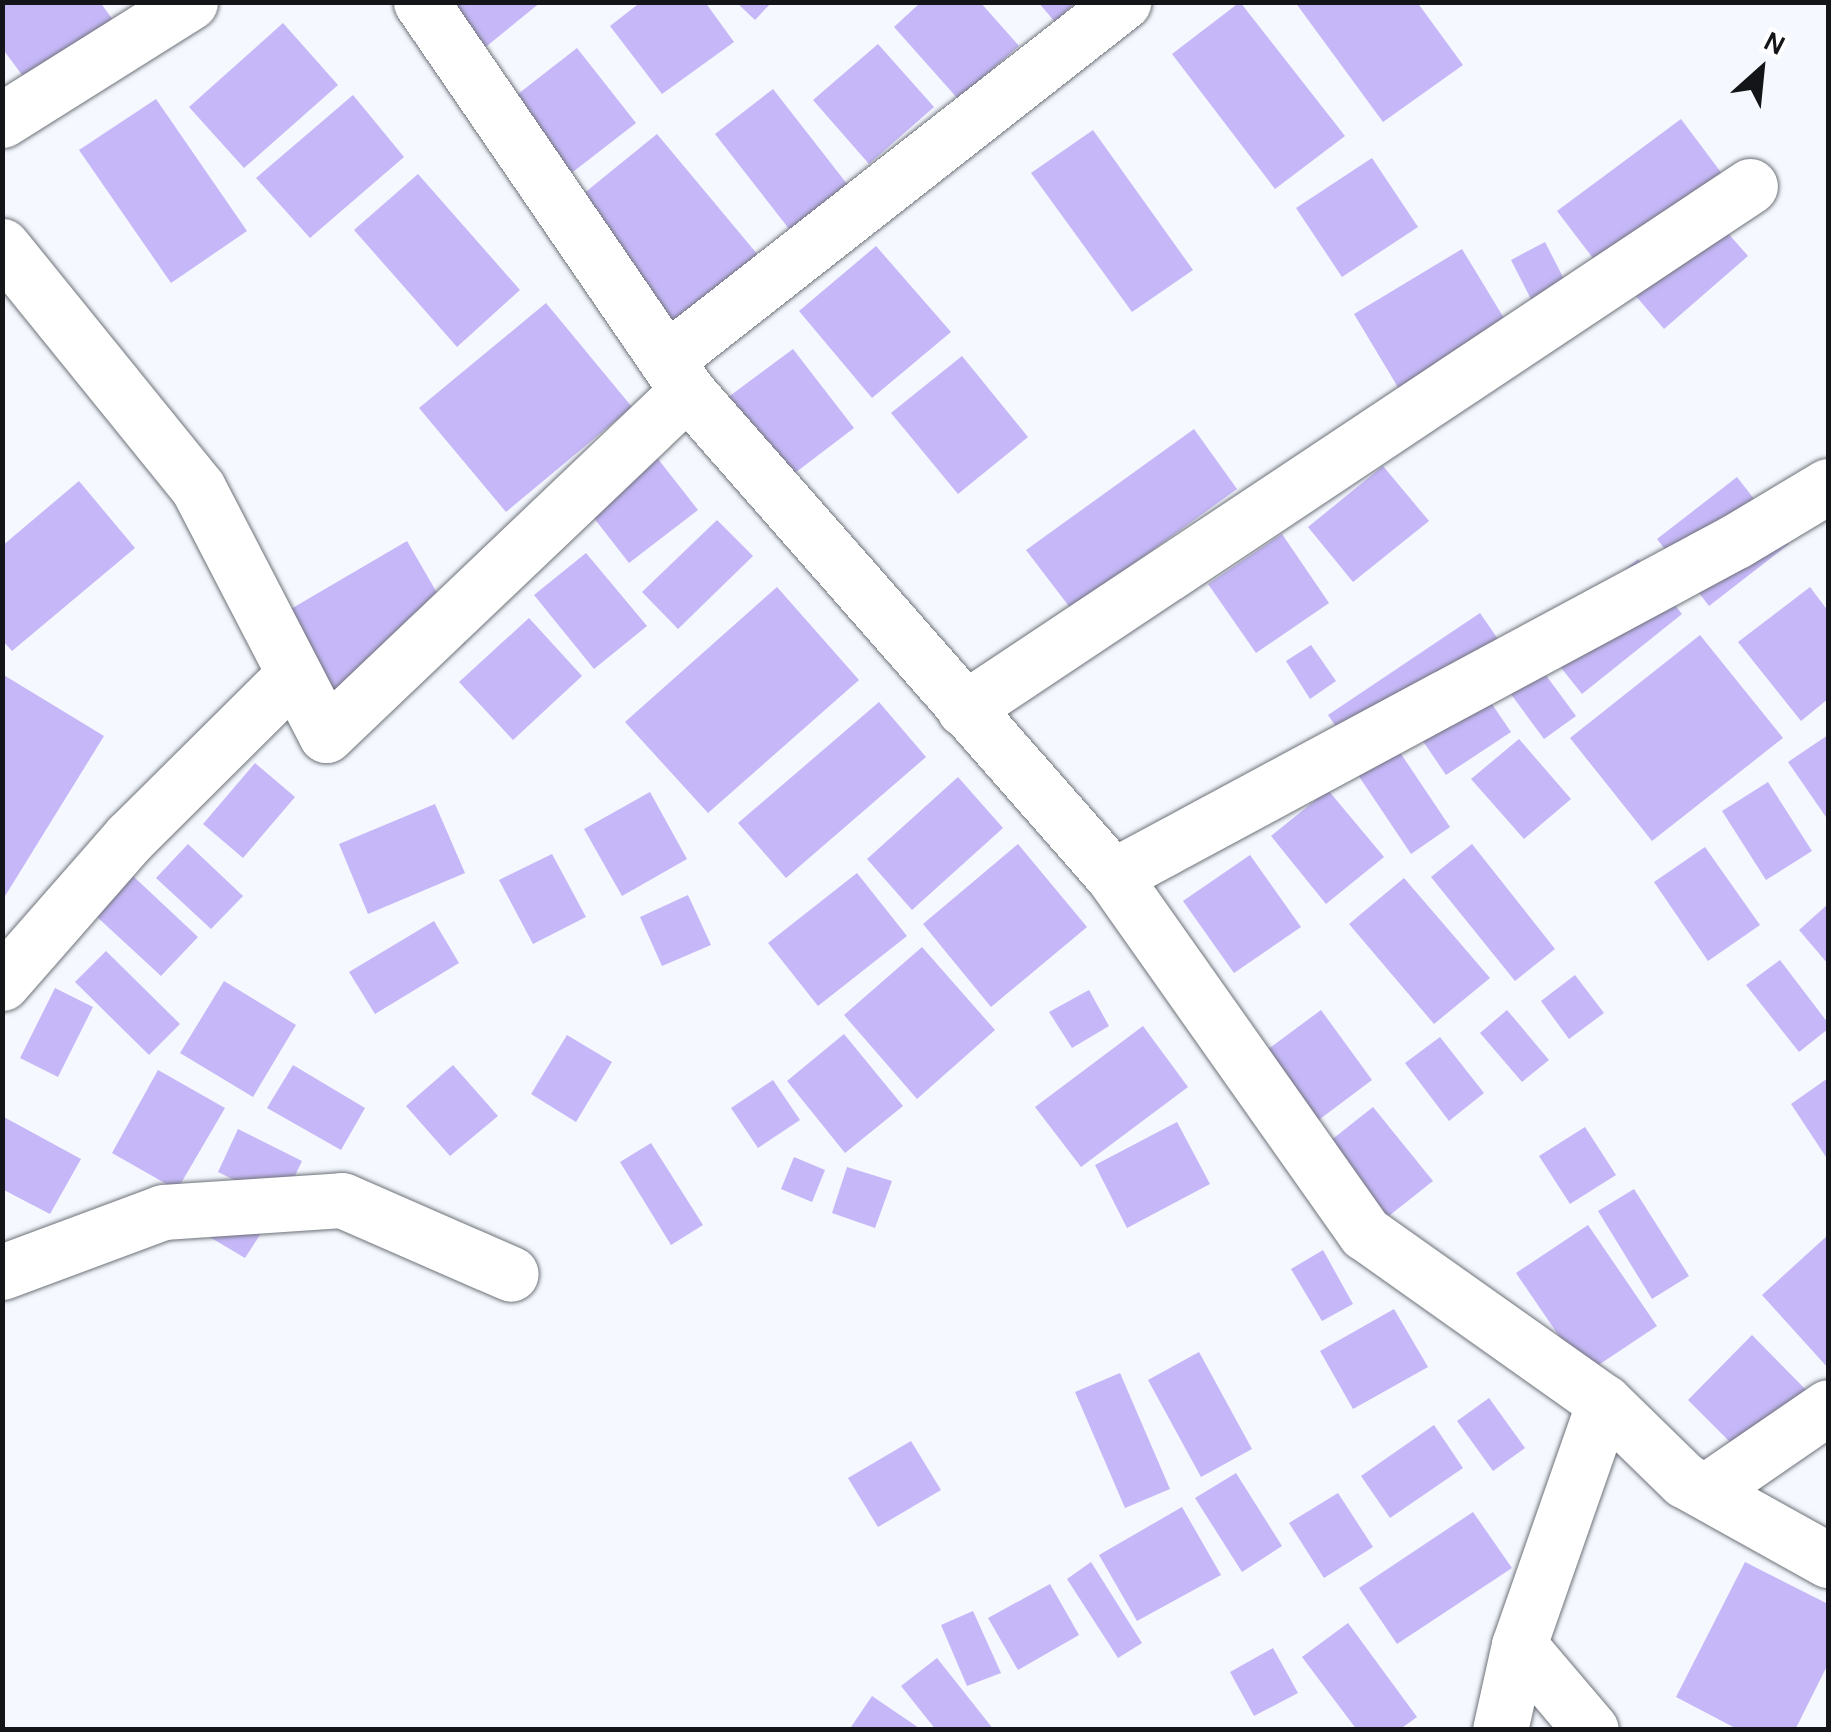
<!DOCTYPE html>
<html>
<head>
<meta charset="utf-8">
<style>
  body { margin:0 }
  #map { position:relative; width:1831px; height:1732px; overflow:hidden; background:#f5f8fe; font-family:Karla,sans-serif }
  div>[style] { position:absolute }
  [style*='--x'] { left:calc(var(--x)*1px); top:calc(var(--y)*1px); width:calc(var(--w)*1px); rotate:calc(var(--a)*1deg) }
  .building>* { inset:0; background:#c6b8f8 }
  .roads { filter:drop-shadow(0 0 2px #6d7279) drop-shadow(0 0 2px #6d7279) }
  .minor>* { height:55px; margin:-27.5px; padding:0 27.5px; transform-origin:27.5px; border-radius:27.5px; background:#fff }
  span { translate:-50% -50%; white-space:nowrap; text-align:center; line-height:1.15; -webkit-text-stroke:8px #fff; paint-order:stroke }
  .frame { position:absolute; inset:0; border:5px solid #141518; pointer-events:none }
  .north { position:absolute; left:1711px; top:20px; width:100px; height:100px; -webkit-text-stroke:8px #fff; paint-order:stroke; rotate:27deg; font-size:28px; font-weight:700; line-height:40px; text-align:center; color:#141518 }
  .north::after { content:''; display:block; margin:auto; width:35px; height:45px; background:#141518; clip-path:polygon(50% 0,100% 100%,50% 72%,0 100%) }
</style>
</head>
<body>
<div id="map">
  <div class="building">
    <div style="clip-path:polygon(2px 2px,100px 2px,113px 20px,28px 83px,2px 48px)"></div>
    <div style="clip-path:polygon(436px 2px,541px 2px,477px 54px)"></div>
    <div style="clip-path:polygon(641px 2px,705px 2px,734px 42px,662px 94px,610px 26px)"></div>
    <div style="clip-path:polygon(736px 2px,772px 2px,755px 20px)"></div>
    <div style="clip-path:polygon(921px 2px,980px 2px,1019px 46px,958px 99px,894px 27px)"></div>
    <div style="clip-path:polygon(1038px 2px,1076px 2px,1055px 22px)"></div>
    <div style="clip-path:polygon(1240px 2px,1345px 136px,1275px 189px,1172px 54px)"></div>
    <div style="clip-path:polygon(1295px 2px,1417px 2px,1463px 65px,1383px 122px)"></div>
    <div style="clip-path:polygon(283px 23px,338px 85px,244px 168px,189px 107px)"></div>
    <div style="clip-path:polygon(878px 44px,934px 107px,869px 164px,813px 100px)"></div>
    <div style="clip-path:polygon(577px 48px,636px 123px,569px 175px,509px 101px)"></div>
    <div style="clip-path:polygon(773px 89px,851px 189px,793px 234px,715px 134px)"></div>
    <div style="clip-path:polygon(353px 95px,404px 157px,310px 238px,256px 178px)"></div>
    <div style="clip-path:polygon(156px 99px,247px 231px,171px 283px,79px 150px)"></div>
    <div style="clip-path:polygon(1681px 119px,1729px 183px,1605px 274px,1557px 211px)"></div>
    <div style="clip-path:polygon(1093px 130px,1193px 270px,1132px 312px,1031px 173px)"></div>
    <div style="clip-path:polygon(657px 134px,758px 255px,672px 324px,572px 203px)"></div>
    <div style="clip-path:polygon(1372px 158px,1418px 227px,1342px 277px,1296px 208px)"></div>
    <div style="clip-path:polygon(418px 174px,520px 290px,457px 347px,354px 230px)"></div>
    <div style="clip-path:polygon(1712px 215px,1748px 256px,1664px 329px,1629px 288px)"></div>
    <div style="clip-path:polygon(1545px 242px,1567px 285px,1533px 303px,1511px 260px)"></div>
    <div style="clip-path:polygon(876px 246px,951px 332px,872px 398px,799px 311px)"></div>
    <div style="clip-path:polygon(1462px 249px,1510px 328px,1402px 394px,1354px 314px)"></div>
    <div style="clip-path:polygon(546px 303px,632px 407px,506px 512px,419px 408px)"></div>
    <div style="clip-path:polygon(793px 349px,854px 428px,787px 479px,727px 398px)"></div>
    <div style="clip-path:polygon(962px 356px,1028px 437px,958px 494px,891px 413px)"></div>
    <div style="clip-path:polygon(1194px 429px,1237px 489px,1071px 609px,1026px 550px)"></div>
    <div style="clip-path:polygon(651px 450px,698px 510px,629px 563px,583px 504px)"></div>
    <div style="clip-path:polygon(1383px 466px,1429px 521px,1353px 582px,1308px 527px)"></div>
    <div style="clip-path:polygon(1737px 477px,1789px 544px,1709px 606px,1657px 539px)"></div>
    <div style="clip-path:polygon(79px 481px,135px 548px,12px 651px,2px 640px,2px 546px)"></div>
    <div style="clip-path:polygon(717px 520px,753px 556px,678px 629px,642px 592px)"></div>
    <div style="clip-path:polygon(1282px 534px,1329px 603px,1256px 653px,1208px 584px)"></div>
    <div style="clip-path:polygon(407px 541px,466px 643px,332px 721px,272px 620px)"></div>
    <div style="clip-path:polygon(586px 553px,647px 626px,594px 669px,534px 595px)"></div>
    <div style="clip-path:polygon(1638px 559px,1682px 614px,1582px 694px,1539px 640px)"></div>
    <div style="clip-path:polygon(777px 587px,859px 680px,708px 813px,625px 722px)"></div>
    <div style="clip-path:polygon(1810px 587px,1828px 611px,1828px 699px,1801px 721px,1738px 642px)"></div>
    <div style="clip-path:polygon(1480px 613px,1502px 645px,1350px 747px,1328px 715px)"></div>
    <div style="clip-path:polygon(529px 618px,582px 676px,513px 740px,459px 682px)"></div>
    <div style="clip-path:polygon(1700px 635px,1783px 738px,1652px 841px,1570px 738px)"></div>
    <div style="clip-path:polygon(1311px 645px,1336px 681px,1310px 699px,1286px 661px)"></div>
    <div style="clip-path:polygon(1531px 655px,1576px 716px,1544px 739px,1499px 678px)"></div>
    <div style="clip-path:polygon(2px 674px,104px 736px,2px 901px)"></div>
    <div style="clip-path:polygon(1481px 688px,1511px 732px,1446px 775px,1416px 731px)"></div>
    <div style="clip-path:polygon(879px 702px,926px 757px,786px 878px,738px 823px)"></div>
    <div style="clip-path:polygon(1383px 727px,1450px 827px,1411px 854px,1344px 754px)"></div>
    <div style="clip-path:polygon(1828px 735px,1828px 820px,1788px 762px)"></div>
    <div style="clip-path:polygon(1519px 739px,1571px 799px,1524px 839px,1471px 779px)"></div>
    <div style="clip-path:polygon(255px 763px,295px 797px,243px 858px,203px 824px)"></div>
    <div style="clip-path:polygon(958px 777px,1003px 828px,912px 910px,867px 859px)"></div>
    <div style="clip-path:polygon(1768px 782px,1812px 851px,1766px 880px,1722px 811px)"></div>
    <div style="clip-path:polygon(1328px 790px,1384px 857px,1326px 904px,1271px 836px)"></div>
    <div style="clip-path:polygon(650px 792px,687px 859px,622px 896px,584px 829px)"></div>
    <div style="clip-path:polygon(435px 804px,465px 873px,368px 914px,339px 844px)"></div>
    <div style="clip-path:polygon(188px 844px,243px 896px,211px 929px,156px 878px)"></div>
    <div style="clip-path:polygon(1018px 844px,1087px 927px,991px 1007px,923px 924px)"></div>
    <div style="clip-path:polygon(1472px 844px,1555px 949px,1515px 981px,1431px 877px)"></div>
    <div style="clip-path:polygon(1705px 847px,1760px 925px,1708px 961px,1654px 882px)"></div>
    <div style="clip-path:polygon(552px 854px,586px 917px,533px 944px,499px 880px)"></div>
    <div style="clip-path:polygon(1250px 855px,1301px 927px,1234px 973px,1183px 901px)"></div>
    <div style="clip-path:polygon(857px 873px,907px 936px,818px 1006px,768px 943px)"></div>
    <div style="clip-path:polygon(133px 876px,198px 937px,161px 976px,96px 916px)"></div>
    <div style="clip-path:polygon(1404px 878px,1490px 978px,1434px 1024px,1349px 924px)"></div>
    <div style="clip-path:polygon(688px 895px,711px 945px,662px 966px,640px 917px)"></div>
    <div style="clip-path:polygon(1828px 904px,1828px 964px,1799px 930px)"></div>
    <div style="clip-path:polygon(434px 921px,459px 963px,375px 1014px,349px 972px)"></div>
    <div style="clip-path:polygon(922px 947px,995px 1030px,917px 1099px,844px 1015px)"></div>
    <div style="clip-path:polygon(106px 951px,180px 1024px,149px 1055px,75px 982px)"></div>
    <div style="clip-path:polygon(1780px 960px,1828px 1023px,1828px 1029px,1799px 1052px,1746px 985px)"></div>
    <div style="clip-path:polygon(1575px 975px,1604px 1013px,1569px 1039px,1541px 1001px)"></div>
    <div style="clip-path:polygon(224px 981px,296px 1025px,253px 1097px,180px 1053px)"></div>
    <div style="clip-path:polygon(55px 988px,93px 1007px,58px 1077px,20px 1058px)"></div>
    <div style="clip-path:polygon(1089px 990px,1109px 1026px,1072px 1048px,1049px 1012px)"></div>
    <div style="clip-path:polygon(1321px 1010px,1372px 1080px,1308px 1128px,1256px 1058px)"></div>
    <div style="clip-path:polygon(1507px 1010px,1549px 1060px,1522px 1082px,1480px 1033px)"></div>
    <div style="clip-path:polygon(1143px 1026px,1188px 1087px,1081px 1167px,1035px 1107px)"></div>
    <div style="clip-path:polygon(844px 1034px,903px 1106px,845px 1153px,787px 1081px)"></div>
    <div style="clip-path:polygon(567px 1035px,612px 1062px,576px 1122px,531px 1094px)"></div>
    <div style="clip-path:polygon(1440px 1037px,1484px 1093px,1449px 1121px,1405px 1063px)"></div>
    <div style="clip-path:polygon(293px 1065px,365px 1108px,341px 1150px,267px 1108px)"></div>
    <div style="clip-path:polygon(453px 1065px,498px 1116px,450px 1156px,406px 1106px)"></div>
    <div style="clip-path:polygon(158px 1070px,225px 1108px,177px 1190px,112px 1153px)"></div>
    <div style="clip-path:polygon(1828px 1078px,1828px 1160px,1791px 1104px)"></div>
    <div style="clip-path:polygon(773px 1080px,800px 1120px,758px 1148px,731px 1108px)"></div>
    <div style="clip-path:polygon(1373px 1107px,1433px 1181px,1385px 1219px,1325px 1145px)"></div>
    <div style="clip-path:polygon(2px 1116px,81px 1159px,50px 1214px,2px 1189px)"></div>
    <div style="clip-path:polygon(1177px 1122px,1210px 1184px,1127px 1228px,1095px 1165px)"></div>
    <div style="clip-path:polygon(1585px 1127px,1616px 1175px,1570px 1204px,1539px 1156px)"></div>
    <div style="clip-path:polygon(238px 1129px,302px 1161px,282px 1203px,218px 1172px)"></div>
    <div style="clip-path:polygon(651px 1143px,703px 1225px,671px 1245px,620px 1162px)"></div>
    <div style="clip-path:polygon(794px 1157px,825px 1170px,812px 1202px,781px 1189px)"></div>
    <div style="clip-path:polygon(847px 1167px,892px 1181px,875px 1228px,832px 1213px)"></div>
    <div style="clip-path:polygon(1634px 1189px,1689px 1276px,1652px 1299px,1598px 1211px)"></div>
    <div style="clip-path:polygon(186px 1223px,267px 1224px,245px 1258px)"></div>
    <div style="clip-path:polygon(1588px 1225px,1657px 1326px,1585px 1374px,1516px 1273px)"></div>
    <div style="clip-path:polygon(1828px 1235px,1828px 1368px,1762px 1295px)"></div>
    <div style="clip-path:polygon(1323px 1250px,1353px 1304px,1322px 1321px,1291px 1269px)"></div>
    <div style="clip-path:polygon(1394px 1309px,1428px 1367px,1353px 1409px,1320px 1351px)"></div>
    <div style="clip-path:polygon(1752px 1335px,1813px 1397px,1748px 1460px,1688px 1400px)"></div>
    <div style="clip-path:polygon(1199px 1352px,1252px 1449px,1201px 1477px,1148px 1380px)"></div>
    <div style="clip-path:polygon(1120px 1373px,1170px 1489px,1125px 1508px,1075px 1392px)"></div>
    <div style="clip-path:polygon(1489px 1398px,1525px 1448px,1493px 1471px,1457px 1421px)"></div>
    <div style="clip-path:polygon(1434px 1425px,1463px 1468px,1390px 1518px,1361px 1476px)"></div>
    <div style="clip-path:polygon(911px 1441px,941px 1490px,878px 1527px,848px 1478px)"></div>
    <div style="clip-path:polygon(1236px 1473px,1282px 1546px,1242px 1572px,1195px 1498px)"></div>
    <div style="clip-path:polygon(1338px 1493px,1373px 1547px,1324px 1578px,1289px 1523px)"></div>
    <div style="clip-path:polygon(1182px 1507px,1221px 1575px,1137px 1621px,1099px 1555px)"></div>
    <div style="clip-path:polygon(1473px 1512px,1512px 1568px,1397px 1644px,1359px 1588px)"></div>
    <div style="clip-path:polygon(1091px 1562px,1142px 1643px,1118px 1658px,1067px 1579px)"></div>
    <div style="clip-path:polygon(1745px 1562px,1828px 1604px,1828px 1664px,1795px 1730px,1739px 1730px,1676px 1697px)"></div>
    <div style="clip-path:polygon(1050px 1584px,1079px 1635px,1018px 1670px,988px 1618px)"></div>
    <div style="clip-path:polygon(973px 1611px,1001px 1673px,967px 1686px,941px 1625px)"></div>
    <div style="clip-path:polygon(1348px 1623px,1417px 1717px,1399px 1730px,1357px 1730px,1302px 1657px)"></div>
    <div style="clip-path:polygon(1273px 1648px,1298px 1693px,1254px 1716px,1230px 1672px)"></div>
    <div style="clip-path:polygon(937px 1658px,994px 1730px,936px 1730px,901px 1686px)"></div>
    <div style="clip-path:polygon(872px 1696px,922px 1730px,849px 1730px)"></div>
  </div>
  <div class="roads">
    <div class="minor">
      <div style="--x:421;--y:2;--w:471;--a:55.6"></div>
      <div style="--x:687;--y:391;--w:646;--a:48.71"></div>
      <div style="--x:1113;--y:876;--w:437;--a:54.8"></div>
      <div style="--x:1365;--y:1233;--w:293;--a:35.3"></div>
      <div style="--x:1604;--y:1402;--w:112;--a:44.3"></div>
      <div style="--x:1684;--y:1480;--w:165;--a:29.1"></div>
      <div style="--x:2;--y:120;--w:222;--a:-32.1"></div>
      <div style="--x:2;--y:246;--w:311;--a:51"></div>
      <div style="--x:198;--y:488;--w:278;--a:62.6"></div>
      <div style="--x:326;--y:735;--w:499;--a:-43.6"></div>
      <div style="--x:666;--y:360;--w:581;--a:-38.07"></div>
      <div style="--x:964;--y:709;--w:944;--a:-33.64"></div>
      <div style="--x:1113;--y:876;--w:707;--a:-28.27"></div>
      <div style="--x:1736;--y:541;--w:107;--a:-30.9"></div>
      <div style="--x:2;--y:983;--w:194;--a:-48.8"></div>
      <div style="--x:130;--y:837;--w:231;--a:-44.8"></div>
      <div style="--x:2;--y:1272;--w:172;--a:-20.4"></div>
      <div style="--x:163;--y:1212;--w:179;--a:-3.8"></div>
      <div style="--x:342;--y:1200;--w:184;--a:23.6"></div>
      <div style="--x:1706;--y:1491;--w:148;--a:-34.5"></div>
      <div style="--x:1519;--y:1645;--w:111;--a:49.7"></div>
      <div style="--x:1500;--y:1730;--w:87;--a:-77.4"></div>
      <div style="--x:1519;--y:1645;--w:257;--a:-70.7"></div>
    </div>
  </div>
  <div class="frame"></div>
  <div class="north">N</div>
</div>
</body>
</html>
